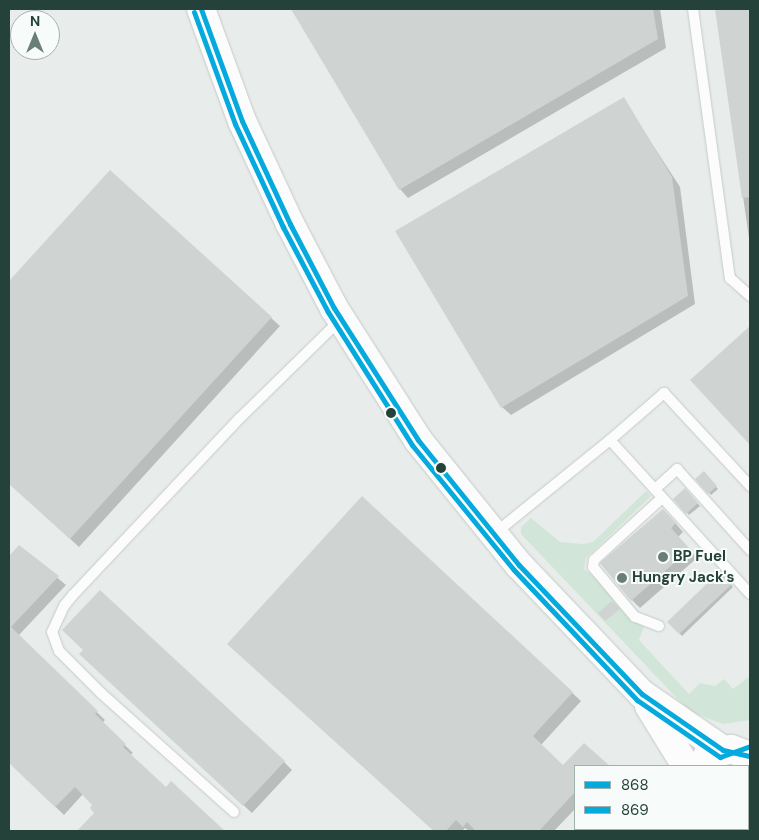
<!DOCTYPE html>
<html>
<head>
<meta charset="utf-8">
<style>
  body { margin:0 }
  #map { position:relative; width:759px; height:840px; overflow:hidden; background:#e8edeb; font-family:"DM Sans",sans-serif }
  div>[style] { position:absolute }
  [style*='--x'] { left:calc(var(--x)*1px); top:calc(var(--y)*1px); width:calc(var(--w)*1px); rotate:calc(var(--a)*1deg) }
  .green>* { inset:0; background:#d1e6d8 }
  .shadow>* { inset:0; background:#0003 }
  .building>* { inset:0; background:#cfd4d2 }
  .roads { filter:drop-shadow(0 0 1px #c5cac8) drop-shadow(0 0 1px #c5cac8) }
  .lane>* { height:10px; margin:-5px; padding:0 5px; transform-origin:5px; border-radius:5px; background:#fcfcfc }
  .secondary>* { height:28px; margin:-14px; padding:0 14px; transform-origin:14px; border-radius:14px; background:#fcfcfc }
  .bus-1>* { height:5px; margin:-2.5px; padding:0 2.5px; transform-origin:2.5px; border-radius:2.5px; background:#04aadd }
  .bus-2>* { height:5px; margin:-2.5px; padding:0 2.5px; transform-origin:2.5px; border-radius:2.5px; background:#04aadd }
  .dots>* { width:14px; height:14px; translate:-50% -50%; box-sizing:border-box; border:2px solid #f7fbf9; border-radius:50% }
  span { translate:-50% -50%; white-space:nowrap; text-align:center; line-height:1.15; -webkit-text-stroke:4px #f7fbf9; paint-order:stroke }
  .poi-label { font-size:15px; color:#24423a; font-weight:700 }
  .left { translate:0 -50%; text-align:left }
  .frame { position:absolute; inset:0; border:10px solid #24423a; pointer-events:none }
  .legend { position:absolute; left:574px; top:765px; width:175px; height:65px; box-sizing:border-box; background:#f7fbf9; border:1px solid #a3b1ad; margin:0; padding:6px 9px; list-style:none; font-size:15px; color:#24423a }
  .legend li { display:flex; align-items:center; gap:10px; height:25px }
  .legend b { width:25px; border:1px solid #a3b1ad }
  .north { position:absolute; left:10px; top:10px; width:50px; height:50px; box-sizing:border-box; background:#f7fbf9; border:1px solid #a3b1ad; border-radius:50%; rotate:0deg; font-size:14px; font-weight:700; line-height:20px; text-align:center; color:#24423a }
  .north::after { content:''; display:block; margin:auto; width:18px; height:22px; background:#697e78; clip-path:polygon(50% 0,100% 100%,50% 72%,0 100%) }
</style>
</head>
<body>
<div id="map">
  <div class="green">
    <div style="clip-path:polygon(646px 491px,651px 496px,586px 558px,584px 569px,598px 580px,624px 613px,644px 627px,639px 640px,689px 694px,700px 683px,715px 686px,724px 679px,733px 689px,750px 676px,750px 720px,723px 724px,689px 711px,521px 534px,521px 527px,531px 518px,560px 542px,583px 544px,593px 542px)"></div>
  </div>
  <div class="shadow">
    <div style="clip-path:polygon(292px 9px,660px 9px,666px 48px,408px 198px,400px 189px)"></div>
    <div style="clip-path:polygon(716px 9px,750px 9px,750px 245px)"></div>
    <div style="clip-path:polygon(623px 99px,680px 187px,695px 304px,511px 415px,502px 407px)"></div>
    <div style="clip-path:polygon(110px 172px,280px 326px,79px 547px,9px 483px,9px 283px)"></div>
    <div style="clip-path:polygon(750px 327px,750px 444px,692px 380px)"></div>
    <div style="clip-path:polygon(704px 473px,718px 489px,711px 495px,697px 479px)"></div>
    <div style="clip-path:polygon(685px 490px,700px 506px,689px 515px,675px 499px)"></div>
    <div style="clip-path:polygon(362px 498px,581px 701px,541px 745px,563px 766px,603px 762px,607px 766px,575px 766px,575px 809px,554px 831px,469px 831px,465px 828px,462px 831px,434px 831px,237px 652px)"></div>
    <div style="clip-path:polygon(671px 518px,683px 532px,678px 537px,697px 558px,640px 608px,632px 600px)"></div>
    <div style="clip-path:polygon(20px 547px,66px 585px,18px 636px,105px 720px,102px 723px,133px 753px,130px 755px,166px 788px,171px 783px,222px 831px,80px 831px,96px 813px,94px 805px,83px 794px,64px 815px,9px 762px,9px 558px)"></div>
    <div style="clip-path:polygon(720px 573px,733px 587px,682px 636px,669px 622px)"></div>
    <div style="clip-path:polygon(84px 650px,284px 762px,292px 770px,252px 813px,89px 662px)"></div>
  </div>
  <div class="building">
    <div style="clip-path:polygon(291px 9px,653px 9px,658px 39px,399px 190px)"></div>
    <div style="clip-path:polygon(715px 9px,750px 9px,750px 197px,742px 198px)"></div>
    <div style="clip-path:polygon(624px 97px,672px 177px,688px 296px,501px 408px,395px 231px)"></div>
    <div style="clip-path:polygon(110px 170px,272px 317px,70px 539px,9px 484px,9px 281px)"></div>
    <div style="clip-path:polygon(750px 326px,750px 445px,690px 380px)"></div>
    <div style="clip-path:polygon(704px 471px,717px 486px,708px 494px,695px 479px)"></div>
    <div style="clip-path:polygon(685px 488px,698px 503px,686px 514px,673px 499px)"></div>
    <div style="clip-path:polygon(362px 496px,573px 692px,533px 736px,563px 765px,584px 743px,610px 766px,575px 766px,575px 792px,539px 831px,476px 831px,467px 822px,463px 827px,456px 820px,446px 831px,434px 831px,227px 644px)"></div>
    <div style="clip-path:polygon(663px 509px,676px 523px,671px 528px,690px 549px,631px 601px,600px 563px)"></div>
    <div style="clip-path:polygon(19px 545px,59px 576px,11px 627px,98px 711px,95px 714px,126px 744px,123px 747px,166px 787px,171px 781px,225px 831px,77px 831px,94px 813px,90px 808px,92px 805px,75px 787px,55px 807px,9px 763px,9px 556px)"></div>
    <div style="clip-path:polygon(720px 571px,732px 584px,679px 634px,667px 622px)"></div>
    <div style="clip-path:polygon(100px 590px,285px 761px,243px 806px,79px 654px,83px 650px,62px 630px)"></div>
    <div style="clip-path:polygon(612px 601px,620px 609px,605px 621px,598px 613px)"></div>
  </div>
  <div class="roads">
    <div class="lane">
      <div style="--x:693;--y:9;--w:272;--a:82.2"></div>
      <div style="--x:730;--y:278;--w:27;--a:42"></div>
      <div style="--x:610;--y:440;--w:72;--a:-41"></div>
      <div style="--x:664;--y:393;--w:127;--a:47.2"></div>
      <div style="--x:655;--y:489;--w:30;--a:-42"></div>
      <div style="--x:677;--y:469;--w:109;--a:48"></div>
      <div style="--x:494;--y:534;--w:149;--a:-39"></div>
      <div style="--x:610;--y:440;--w:208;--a:47.7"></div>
      <div style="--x:659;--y:626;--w:26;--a:-159"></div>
      <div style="--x:635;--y:617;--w:65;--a:-130"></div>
      <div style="--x:593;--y:567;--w:7;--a:-82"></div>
      <div style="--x:594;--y:560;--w:92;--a:-42.4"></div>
      <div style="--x:234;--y:812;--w:178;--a:-138.2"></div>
      <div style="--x:101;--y:693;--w:59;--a:-135"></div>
      <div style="--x:59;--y:651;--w:20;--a:-110"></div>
      <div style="--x:52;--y:632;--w:29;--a:-65"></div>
      <div style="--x:64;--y:606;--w:14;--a:-51"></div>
      <div style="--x:73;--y:595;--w:242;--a:-46.7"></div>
      <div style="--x:239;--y:419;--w:143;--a:-44.4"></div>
    </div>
    <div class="secondary">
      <div style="--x:201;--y:9;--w:119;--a:69.9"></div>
      <div style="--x:242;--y:121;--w:114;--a:65"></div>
      <div style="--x:290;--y:224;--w:95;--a:62.4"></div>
      <div style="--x:334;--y:308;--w:156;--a:57.5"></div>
      <div style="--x:418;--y:440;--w:161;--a:51.1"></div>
      <div style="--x:519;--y:565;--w:178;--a:46.4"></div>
      <div style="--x:642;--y:694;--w:98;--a:34.7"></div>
      <div style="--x:649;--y:706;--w:70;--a:58.3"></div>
      <div style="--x:707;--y:756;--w:25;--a:-16"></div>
      <div style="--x:731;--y:749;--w:20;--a:20"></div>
      <div style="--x:748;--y:819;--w:4;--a:-56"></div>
      <div style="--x:672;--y:831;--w:2;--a:-63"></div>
    </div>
  </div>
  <div class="bus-1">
    <div style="--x:201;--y:9;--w:119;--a:69.9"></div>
    <div style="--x:242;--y:121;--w:114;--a:65"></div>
    <div style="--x:290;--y:224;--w:95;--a:62.4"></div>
    <div style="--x:334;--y:308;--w:156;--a:57.5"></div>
    <div style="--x:418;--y:440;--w:161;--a:51.1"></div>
    <div style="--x:519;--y:565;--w:178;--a:46.4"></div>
    <div style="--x:642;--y:694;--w:98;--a:34.7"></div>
    <div style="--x:723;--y:750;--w:28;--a:13"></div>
  </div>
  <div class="bus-2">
    <div style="--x:194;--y:12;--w:119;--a:69.9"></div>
    <div style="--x:235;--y:124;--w:114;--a:65"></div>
    <div style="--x:283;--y:227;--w:96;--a:62.1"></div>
    <div style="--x:328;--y:312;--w:157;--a:57.7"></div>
    <div style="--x:412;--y:445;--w:161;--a:50.8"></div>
    <div style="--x:514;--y:570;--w:179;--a:46.6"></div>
    <div style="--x:637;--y:700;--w:101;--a:34.5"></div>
    <div style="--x:720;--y:757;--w:32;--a:-20"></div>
  </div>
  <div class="dots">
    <div style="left:391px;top:413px;background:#24423a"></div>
    <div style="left:441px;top:468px;background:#24423a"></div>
    <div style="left:663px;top:557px;background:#697e78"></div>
    <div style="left:622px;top:578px;background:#697e78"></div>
  </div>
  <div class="poi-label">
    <span class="left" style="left:673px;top:557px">BP Fuel</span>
    <span class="left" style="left:632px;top:578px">Hungry Jack's</span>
  </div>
  <div class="frame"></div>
  <ul class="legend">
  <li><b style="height:6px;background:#04aadd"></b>868</li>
  <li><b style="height:6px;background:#04aadd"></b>869</li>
  </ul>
  <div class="north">N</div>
</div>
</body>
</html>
